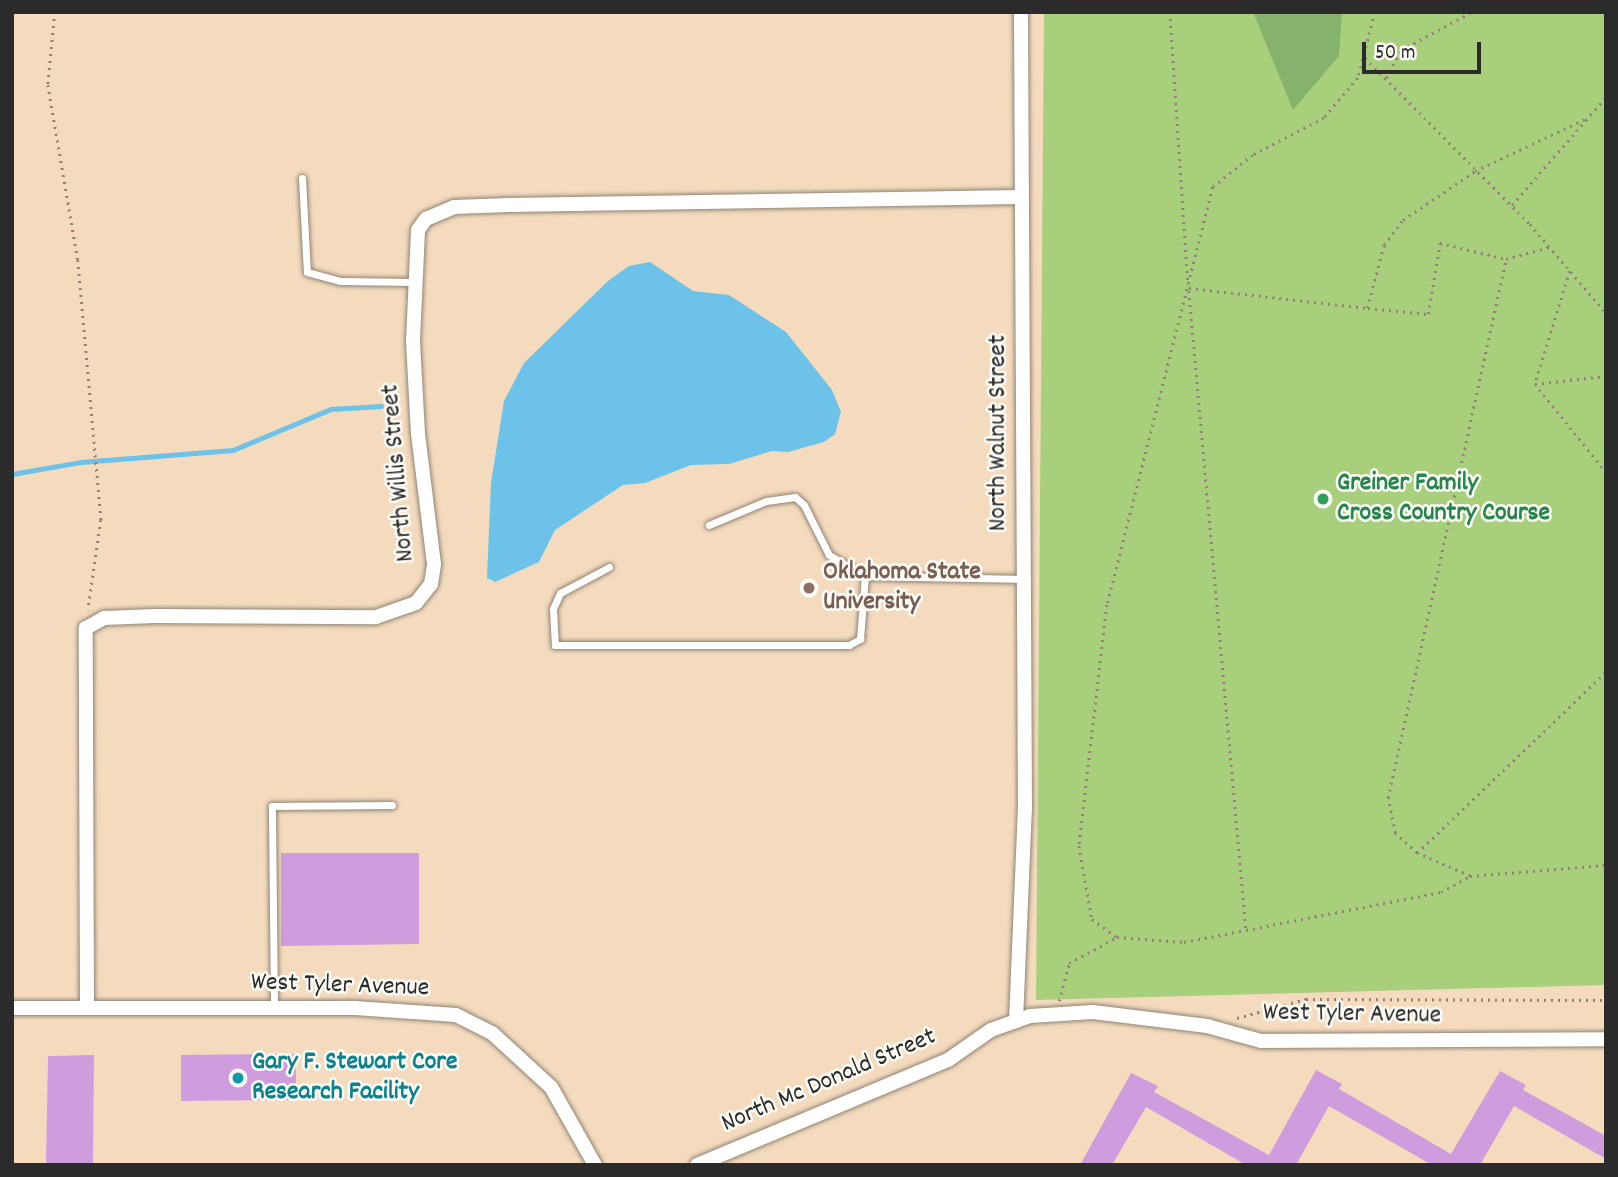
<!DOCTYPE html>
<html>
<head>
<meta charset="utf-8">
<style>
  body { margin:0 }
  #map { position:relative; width:1618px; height:1177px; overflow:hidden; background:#f4dbbe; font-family:Dekko,sans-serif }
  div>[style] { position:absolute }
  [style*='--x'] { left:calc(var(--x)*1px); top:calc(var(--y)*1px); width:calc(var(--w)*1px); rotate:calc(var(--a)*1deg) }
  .green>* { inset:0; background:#a8d07c }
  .forest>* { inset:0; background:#86b26c }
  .water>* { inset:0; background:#6cc2e8 }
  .stream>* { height:4.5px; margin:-2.25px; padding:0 2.25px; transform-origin:2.25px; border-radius:2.25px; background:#6cc2e8 }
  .building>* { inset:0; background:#cf9cdd }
  .path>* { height:2.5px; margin-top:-1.25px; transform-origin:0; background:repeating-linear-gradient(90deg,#908374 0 2px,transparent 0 7px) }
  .roads { filter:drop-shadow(0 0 2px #908374) drop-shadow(0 0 2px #908374) }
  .lane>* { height:7px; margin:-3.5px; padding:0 3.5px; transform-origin:3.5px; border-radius:3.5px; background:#fff }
  .street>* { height:14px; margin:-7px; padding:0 7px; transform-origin:7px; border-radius:7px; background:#fff }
  .dots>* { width:19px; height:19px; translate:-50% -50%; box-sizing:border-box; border:4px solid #fdfcf7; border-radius:50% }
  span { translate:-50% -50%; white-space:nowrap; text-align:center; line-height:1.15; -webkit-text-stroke:5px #fdfcf7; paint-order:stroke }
  .street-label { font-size:26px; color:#2b2b2b }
  .leisure-label { font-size:26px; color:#27864d; font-weight:700 }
  .left { translate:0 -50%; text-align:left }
  .education-label { font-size:26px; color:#785e54; font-weight:700 }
  .culture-label { font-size:26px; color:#0d838f; font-weight:700 }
  .frame { position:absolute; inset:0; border:14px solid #2b2b2b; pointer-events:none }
  .scale { position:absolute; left:1362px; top:42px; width:119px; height:32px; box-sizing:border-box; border:4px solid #2b2b2b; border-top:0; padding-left:9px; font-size:21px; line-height:24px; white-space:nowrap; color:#2b2b2b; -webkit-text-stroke:5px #fdfcf7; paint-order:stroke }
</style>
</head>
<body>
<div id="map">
  <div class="green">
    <div style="clip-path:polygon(1044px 12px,1606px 12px,1606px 985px,1036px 1000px)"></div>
  </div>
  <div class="forest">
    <div style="clip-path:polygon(1253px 12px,1342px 12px,1339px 56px,1293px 110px)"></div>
  </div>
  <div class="water">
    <div style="clip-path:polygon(650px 262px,693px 291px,729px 295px,786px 332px,832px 390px,841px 412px,835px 434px,824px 442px,788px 452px,772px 451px,729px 464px,691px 465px,645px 483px,623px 485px,555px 530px,539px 562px,495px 582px,487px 578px,491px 483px,504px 401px,524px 363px,608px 281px,629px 266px)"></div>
  </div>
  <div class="stream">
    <div style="--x:12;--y:474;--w:70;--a:-9.9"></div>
    <div style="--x:81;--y:462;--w:152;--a:-4.5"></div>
    <div style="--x:233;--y:450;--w:106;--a:-22.7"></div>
    <div style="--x:331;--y:409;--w:50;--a:-3.4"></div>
  </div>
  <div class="building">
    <div style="clip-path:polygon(281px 853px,419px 853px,419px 944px,281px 946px)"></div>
    <div style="clip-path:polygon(296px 1054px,296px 1100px,181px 1101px,181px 1055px)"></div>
    <div style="clip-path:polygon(94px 1055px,93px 1165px,46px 1165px,48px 1056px)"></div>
    <div style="clip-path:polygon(1316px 1070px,1342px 1084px,1339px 1089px,1451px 1154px,1500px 1071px,1526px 1085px,1523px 1090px,1606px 1136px,1606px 1159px,1514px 1106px,1480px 1165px,1432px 1165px,1329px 1106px,1296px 1165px,1246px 1165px,1146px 1107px,1112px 1165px,1080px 1165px,1131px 1073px,1158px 1086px,1154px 1092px,1269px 1155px)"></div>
  </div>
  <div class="path">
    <div style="--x:55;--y:12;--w:73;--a:95.5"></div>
    <div style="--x:48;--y:85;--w:178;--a:80.3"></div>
    <div style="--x:78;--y:260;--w:261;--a:84.9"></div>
    <div style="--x:101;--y:520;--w:91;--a:98.2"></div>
    <div style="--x:1170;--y:12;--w:274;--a:86.2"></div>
    <div style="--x:1375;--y:12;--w:68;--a:104.4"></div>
    <div style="--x:1358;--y:78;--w:52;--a:130.4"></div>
    <div style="--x:1324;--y:118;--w:80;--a:152.5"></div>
    <div style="--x:1253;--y:155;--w:51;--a:141.3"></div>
    <div style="--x:1213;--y:187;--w:431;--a:104.2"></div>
    <div style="--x:1107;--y:605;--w:243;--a:96.6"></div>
    <div style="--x:1079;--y:846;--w:74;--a:79.9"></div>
    <div style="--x:1092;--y:919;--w:31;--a:36"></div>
    <div style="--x:1117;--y:937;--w:67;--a:4.3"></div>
    <div style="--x:1184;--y:942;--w:262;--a:-11"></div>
    <div style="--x:1441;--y:892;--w:33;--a:-29"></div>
    <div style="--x:1470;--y:876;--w:136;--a:-4.6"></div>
    <div style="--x:1365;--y:58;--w:234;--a:45.2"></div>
    <div style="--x:1530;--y:224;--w:117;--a:49.5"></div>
    <div style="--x:1386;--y:78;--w:32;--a:-62"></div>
    <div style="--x:1401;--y:50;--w:81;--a:-28.2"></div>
    <div style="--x:1512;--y:205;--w:143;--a:-49"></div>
    <div style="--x:1570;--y:271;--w:118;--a:107.2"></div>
    <div style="--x:1535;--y:384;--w:71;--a:-6.4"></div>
    <div style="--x:1189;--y:288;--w:179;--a:6.4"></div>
    <div style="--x:1367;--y:308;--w:65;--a:-74.9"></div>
    <div style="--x:1384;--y:245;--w:31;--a:-53"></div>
    <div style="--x:1403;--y:220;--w:87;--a:-34.2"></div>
    <div style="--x:1475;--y:171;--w:124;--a:-25.3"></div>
    <div style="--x:1189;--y:291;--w:641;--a:84.89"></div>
    <div style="--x:1368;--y:308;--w:60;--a:5.7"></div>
    <div style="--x:1428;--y:314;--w:72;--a:-80.4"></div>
    <div style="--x:1440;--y:243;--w:68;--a:13.6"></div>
    <div style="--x:1506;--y:259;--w:45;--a:-15.6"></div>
    <div style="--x:1535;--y:384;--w:113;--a:51.1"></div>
    <div style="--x:1417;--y:853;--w:262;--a:-43.8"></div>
    <div style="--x:1470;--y:876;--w:58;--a:-156.5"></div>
    <div style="--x:1417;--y:853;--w:30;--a:-138"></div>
    <div style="--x:1395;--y:833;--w:36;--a:-101"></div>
    <div style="--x:1388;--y:798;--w:552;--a:-77.65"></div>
    <div style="--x:1059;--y:1001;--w:39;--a:-75"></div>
    <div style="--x:1069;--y:963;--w:55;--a:-28.4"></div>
    <div style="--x:1237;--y:1018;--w:72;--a:-15.4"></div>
    <div style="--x:1306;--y:999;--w:300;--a:0.2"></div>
  </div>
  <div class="roads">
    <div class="lane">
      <div style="--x:302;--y:178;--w:94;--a:87"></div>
      <div style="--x:307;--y:272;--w:34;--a:15"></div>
      <div style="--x:340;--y:281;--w:74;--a:0.8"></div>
      <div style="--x:609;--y:567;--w:55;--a:152"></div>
      <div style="--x:560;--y:593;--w:17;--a:114"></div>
      <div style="--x:553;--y:609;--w:36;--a:87"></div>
      <div style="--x:555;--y:645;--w:294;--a:0"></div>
      <div style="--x:849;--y:645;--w:13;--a:-29"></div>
      <div style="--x:860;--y:639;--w:63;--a:-85.5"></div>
      <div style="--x:865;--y:576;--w:42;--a:-149.7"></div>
      <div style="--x:829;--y:555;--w:56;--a:-116.6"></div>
      <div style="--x:804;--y:505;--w:12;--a:-138"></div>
      <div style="--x:795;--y:497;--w:29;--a:172"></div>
      <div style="--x:766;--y:501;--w:62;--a:157.2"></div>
      <div style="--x:865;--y:576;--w:159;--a:1.1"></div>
      <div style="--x:274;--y:1007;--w:201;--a:-90.6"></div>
      <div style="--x:272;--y:806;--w:120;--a:-0.5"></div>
    </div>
    <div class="street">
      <div style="--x:87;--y:1006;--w:378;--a:-90.2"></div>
      <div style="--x:86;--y:628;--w:21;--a:-29"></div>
      <div style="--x:104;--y:618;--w:51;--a:-2.2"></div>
      <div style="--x:155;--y:616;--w:221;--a:0.3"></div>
      <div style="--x:376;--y:617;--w:42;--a:-19.3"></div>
      <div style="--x:416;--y:603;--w:24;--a:-52"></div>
      <div style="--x:431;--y:584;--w:20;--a:-81"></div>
      <div style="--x:434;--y:564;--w:131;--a:-97"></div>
      <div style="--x:418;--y:434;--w:93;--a:-93.1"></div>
      <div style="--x:413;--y:341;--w:111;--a:-87.4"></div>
      <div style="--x:418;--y:230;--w:14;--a:-54"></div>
      <div style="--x:426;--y:219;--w:30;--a:-23"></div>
      <div style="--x:454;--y:207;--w:55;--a:-2.1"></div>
      <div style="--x:509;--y:205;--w:512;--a:-0.9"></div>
      <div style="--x:12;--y:1008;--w:343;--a:0"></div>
      <div style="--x:355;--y:1008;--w:101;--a:4"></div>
      <div style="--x:456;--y:1015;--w:40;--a:26.6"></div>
      <div style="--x:492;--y:1033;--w:80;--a:42.5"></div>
      <div style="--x:551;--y:1087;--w:90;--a:60.6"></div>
      <div style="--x:1016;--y:1021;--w:213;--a:-87.6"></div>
      <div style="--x:1025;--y:808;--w:796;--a:-90.29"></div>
      <div style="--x:697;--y:1165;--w:272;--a:-22.7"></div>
      <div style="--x:948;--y:1060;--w:52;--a:-34.9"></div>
      <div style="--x:991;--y:1030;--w:41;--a:-19.7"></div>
      <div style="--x:1030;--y:1016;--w:63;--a:-3.6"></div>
      <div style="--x:1093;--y:1012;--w:115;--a:7"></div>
      <div style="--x:1207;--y:1026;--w:56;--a:15.5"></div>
      <div style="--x:1261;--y:1041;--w:345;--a:-0.3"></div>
    </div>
  </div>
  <div class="dots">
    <div style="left:1323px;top:499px;background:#2e9e5b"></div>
    <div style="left:809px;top:588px;background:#8d6e63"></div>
    <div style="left:238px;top:1078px;background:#0f9aa8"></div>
  </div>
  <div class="street-label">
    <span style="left:999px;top:433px;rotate:-90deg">North Walnut Street</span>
    <span style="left:399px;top:473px;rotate:-95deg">North Willis Street</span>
    <span style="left:340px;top:986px;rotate:2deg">West Tyler Avenue</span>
    <span style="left:1352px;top:1015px;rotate:1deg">West Tyler Avenue</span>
    <span style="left:829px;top:1081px;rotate:-23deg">North Mc Donald Street</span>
  </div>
  <div class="leisure-label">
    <span class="left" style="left:1337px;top:499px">Greiner Family<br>Cross Country Course</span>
  </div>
  <div class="education-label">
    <span class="left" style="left:823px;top:588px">Oklahoma State<br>University</span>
  </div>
  <div class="culture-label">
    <span class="left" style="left:252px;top:1078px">Gary F. Stewart Core<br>Research Facility</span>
  </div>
  <div class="frame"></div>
  <div class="scale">50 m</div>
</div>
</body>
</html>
